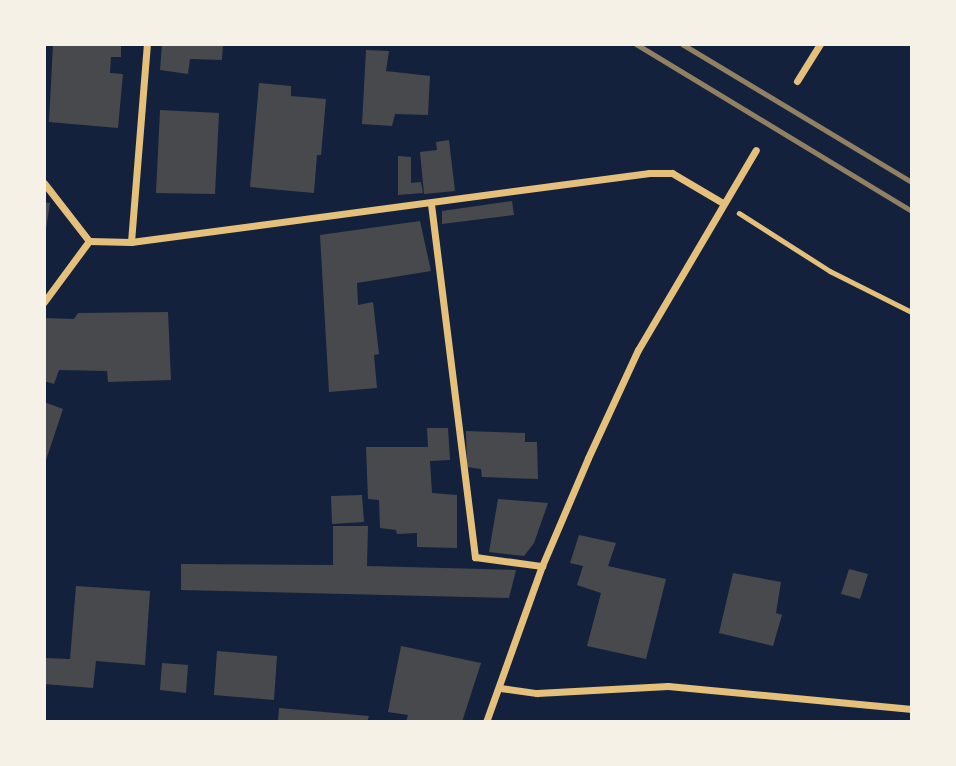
<!DOCTYPE html>
<html>
<head>
<meta charset="utf-8">
<style>
  body { margin:0 }
  #map { position:relative; width:956px; height:766px; overflow:hidden; background:#14213d; font-family:"Roboto Condensed",sans-serif }
  div>[style] { position:absolute }
  [style*='--x'] { left:calc(var(--x)*1px); top:calc(var(--y)*1px); width:calc(var(--w)*1px); rotate:calc(var(--a)*1deg) }
  .building>* { inset:0; background:#48494c }
  .path>* { height:4.5px; margin:-2.25px; padding:0 2.25px; transform-origin:2.25px; border-radius:2.25px; background:#e5c07b }
  .minor>* { height:7px; margin:-3.5px; padding:0 3.5px; transform-origin:3.5px; border-radius:3.5px; background:#e5c07b }
  .rail>* { height:5px; margin:-2.5px; padding:0 2.5px; transform-origin:2.5px; border-radius:2.5px; background:#918062 }
  span { translate:-50% -50%; white-space:nowrap; text-align:center; line-height:1.15; -webkit-text-stroke:6px #f6f1e7; paint-order:stroke }
  .frame { position:absolute; inset:0; border:46px solid #f6f1e7; pointer-events:none }
</style>
</head>
<body>
<div id="map">
  <div class="building">
    <div style="clip-path:polygon(53px 44px,121px 44px,121px 57px,111px 57px,110px 73px,123px 74px,118px 128px,49px 122px)"></div>
    <div style="clip-path:polygon(162px 44px,223px 44px,222px 60px,190px 59px,188px 74px,160px 70px)"></div>
    <div style="clip-path:polygon(366px 50px,389px 51px,386px 71px,430px 76px,428px 115px,395px 114px,392px 126px,362px 124px)"></div>
    <div style="clip-path:polygon(259px 83px,291px 86px,291px 96px,326px 99px,321px 155px,317px 155px,314px 193px,250px 187px)"></div>
    <div style="clip-path:polygon(160px 110px,219px 113px,215px 194px,156px 193px)"></div>
    <div style="clip-path:polygon(449px 140px,455px 191px,424px 194px,420px 152px,437px 150px,436px 142px)"></div>
    <div style="clip-path:polygon(398px 156px,411px 157px,411px 183px,421px 182px,423px 193px,398px 195px)"></div>
    <div style="clip-path:polygon(512px 201px,514px 215px,442px 224px,442px 211px)"></div>
    <div style="clip-path:polygon(44px 202px,50px 203px,45px 235px,44px 235px)"></div>
    <div style="clip-path:polygon(420px 221px,431px 271px,357px 283px,358px 305px,373px 302px,379px 354px,374px 355px,377px 388px,329px 392px,320px 235px)"></div>
    <div style="clip-path:polygon(168px 312px,171px 380px,108px 382px,107px 371px,59px 370px,54px 384px,44px 381px,44px 318px,74px 319px,78px 313px)"></div>
    <div style="clip-path:polygon(44px 402px,63px 409px,44px 466px)"></div>
    <div style="clip-path:polygon(427px 428px,448px 428px,450px 460px,430px 461px,432px 493px,457px 495px,457px 548px,417px 547px,417px 533px,397px 534px,396px 530px,380px 528px,379px 500px,368px 499px,366px 447px,428px 447px)"></div>
    <div style="clip-path:polygon(466px 431px,525px 433px,525px 442px,537px 442px,538px 479px,482px 477px,481px 469px,467px 467px)"></div>
    <div style="clip-path:polygon(362px 495px,364px 522px,332px 524px,331px 496px)"></div>
    <div style="clip-path:polygon(498px 499px,548px 503px,534px 543px,524px 556px,489px 552px)"></div>
    <div style="clip-path:polygon(333px 526px,368px 526px,367px 566px,516px 570px,509px 598px,181px 590px,181px 564px,333px 565px)"></div>
    <div style="clip-path:polygon(579px 535px,616px 543px,608px 566px,666px 579px,646px 659px,587px 646px,601px 593px,577px 585px,583px 566px,570px 563px)"></div>
    <div style="clip-path:polygon(849px 569px,868px 574px,860px 599px,841px 594px)"></div>
    <div style="clip-path:polygon(733px 573px,781px 582px,776px 613px,782px 615px,773px 646px,719px 633px)"></div>
    <div style="clip-path:polygon(76px 586px,150px 591px,145px 665px,96px 661px,93px 688px,44px 684px,44px 658px,70px 659px)"></div>
    <div style="clip-path:polygon(401px 646px,481px 663px,462px 722px,406px 722px,408px 715px,388px 712px)"></div>
    <div style="clip-path:polygon(217px 651px,277px 656px,274px 700px,214px 695px)"></div>
    <div style="clip-path:polygon(162px 663px,188px 665px,186px 693px,160px 690px)"></div>
    <div style="clip-path:polygon(279px 708px,369px 716px,367px 722px,278px 722px)"></div>
  </div>
  <div class="path">
    <div style="--x:739;--y:213;--w:108;--a:32.5"></div>
    <div style="--x:830;--y:271;--w:92;--a:26.6"></div>
  </div>
  <div class="minor">
    <div style="--x:797;--y:81;--w:44;--a:-58.1"></div>
    <div style="--x:44;--y:183;--w:73;--a:52.2"></div>
    <div style="--x:89;--y:241;--w:42;--a:1.4"></div>
    <div style="--x:131;--y:242;--w:523;--a:-7.59"></div>
    <div style="--x:649;--y:173;--w:23;--a:0"></div>
    <div style="--x:672;--y:173;--w:59;--a:30.5"></div>
    <div style="--x:431;--y:204;--w:356;--a:82.9"></div>
    <div style="--x:475;--y:557;--w:68;--a:7.7"></div>
    <div style="--x:131;--y:242;--w:199;--a:-85.4"></div>
    <div style="--x:44;--y:302;--w:76;--a:-53.6"></div>
    <div style="--x:500;--y:688;--w:37;--a:8"></div>
    <div style="--x:537;--y:693;--w:131;--a:-3.1"></div>
    <div style="--x:668;--y:686;--w:245;--a:5.4"></div>
    <div style="--x:486;--y:722;--w:166;--a:-70.3"></div>
    <div style="--x:542;--y:566;--w:117;--a:-66.9"></div>
    <div style="--x:588;--y:458;--w:119;--a:-65.2"></div>
    <div style="--x:638;--y:350;--w:232;--a:-59.5"></div>
  </div>
  <div class="rail">
    <div style="--x:636;--y:44;--w:323;--a:31.2"></div>
    <div style="--x:682;--y:44;--w:268;--a:31"></div>
  </div>
  <div class="frame"></div>
</div>
</body>
</html>
